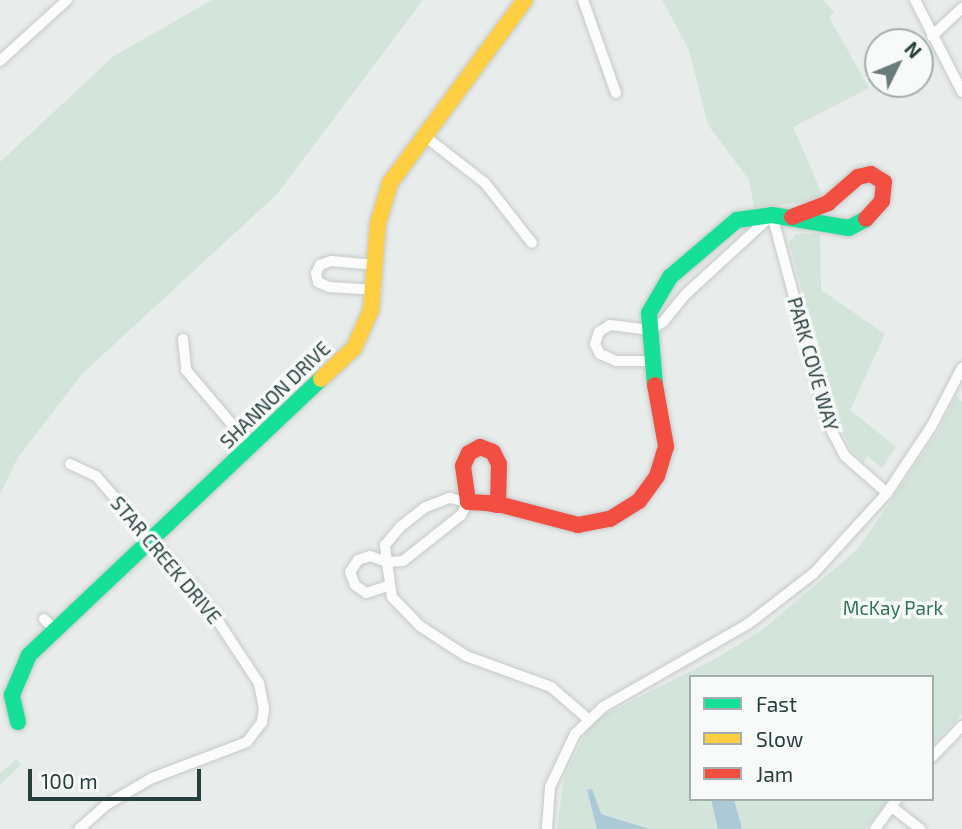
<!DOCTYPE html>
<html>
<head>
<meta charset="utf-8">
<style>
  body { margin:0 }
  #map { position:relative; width:962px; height:829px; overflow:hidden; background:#e8eceb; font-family:"Exo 2",sans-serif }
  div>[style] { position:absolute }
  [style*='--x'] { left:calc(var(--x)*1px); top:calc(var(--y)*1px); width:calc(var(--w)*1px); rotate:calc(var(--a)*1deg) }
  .green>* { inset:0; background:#d3e4db }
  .water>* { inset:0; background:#acc9d7 }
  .roads { filter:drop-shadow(0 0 2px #c5c9c8) drop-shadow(0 0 2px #c5c9c8) }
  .street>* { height:10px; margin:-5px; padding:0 5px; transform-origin:5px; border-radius:5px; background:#fcfcfc }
  .fast>* { height:16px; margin:-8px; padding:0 8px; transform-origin:8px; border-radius:8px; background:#16e098 }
  .slow>* { height:16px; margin:-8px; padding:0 8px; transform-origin:8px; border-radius:8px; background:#ffcf43 }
  .jam>* { height:16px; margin:-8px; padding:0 8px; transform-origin:8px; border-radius:8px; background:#f24e42 }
  span { translate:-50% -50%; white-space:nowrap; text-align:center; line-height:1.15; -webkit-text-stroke:7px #f7faf9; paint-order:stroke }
  .street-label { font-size:19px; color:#263f3d }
  .park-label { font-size:19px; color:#337358 }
  .legend { position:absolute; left:689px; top:675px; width:245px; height:126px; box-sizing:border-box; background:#f7faf9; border:2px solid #a3afae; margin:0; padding:9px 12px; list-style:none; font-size:21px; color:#263f3d }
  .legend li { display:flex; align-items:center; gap:14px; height:35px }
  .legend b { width:35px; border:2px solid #a3afae }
  .north { position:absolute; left:864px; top:28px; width:70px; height:70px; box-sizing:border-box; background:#f7faf9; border:2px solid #a3afae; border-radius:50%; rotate:47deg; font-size:19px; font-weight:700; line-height:28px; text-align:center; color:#263f3d }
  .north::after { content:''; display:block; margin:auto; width:24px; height:32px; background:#6a7c7a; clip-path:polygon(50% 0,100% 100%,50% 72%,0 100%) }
  .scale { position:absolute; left:28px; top:769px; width:173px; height:32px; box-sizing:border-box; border:4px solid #263f3d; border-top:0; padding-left:9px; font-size:21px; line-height:24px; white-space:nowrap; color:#263f3d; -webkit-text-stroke:5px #f7faf9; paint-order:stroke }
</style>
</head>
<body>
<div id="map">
  <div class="green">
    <div style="clip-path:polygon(212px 0,423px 0,277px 194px,82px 374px,17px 459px,0 494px,0 162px,114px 56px)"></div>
    <div style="clip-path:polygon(662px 0,823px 0,834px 12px,829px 17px,869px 88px,793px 127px,823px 196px,808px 202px,754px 207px,749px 180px,708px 125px,689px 50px)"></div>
    <div style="clip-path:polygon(796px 234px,820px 234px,821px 290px,885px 334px,850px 410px,896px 447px,882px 468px,867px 456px,863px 462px,851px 449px,836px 418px,789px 242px)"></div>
    <div style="clip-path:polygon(956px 396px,962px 402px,962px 714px,932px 745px,932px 677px,691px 677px,691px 799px,889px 799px,865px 829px,557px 829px,564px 777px,588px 728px,602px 716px,722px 655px,763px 629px,857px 550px,938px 432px)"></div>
    <div style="clip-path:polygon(16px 759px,21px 765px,0 785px,0 774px)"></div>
  </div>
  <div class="water">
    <div style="clip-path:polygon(592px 789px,601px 814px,649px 829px,597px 829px,587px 790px)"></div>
    <div style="clip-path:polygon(711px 799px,734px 799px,742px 829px,718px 829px)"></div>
  </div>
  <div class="roads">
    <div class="street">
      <div style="--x:583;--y:0;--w:99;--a:70.5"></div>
      <div style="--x:915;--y:0;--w:103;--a:62.9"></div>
      <div style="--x:932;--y:36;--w:41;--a:-43"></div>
      <div style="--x:0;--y:61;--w:91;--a:-42.3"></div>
      <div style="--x:422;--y:134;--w:80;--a:37.9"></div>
      <div style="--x:485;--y:183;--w:76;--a:51.9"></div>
      <div style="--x:772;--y:215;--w:219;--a:74.9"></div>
      <div style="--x:829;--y:426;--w:34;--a:62"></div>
      <div style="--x:845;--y:456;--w:56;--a:41.4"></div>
      <div style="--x:376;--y:290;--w:47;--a:-176.3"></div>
      <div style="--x:329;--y:287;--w:12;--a:-156"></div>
      <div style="--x:318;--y:282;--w:9;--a:-103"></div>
      <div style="--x:316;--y:273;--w:9;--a:-63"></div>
      <div style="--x:320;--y:265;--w:12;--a:-20"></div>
      <div style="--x:331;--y:261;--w:45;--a:5.1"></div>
      <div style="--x:183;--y:339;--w:31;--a:84"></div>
      <div style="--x:186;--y:370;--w:101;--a:49.8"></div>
      <div style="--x:651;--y:361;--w:35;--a:180"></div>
      <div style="--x:616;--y:361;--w:17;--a:-156"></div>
      <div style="--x:600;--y:354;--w:11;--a:-117"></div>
      <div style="--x:595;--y:344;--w:13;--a:-72"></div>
      <div style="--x:599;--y:332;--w:13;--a:-32"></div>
      <div style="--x:610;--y:325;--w:41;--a:7"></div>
      <div style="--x:651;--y:330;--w:14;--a:-34"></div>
      <div style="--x:663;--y:322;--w:36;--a:-51"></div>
      <div style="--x:686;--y:294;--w:117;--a:-42.6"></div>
      <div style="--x:70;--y:464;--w:29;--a:25"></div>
      <div style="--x:96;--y:476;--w:164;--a:48.9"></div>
      <div style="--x:204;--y:600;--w:100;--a:56.5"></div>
      <div style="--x:259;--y:683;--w:26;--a:79"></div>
      <div style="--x:264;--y:709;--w:13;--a:99"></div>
      <div style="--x:262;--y:722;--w:25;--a:127"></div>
      <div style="--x:247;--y:742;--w:102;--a:159.2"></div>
      <div style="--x:152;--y:778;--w:53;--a:149.6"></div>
      <div style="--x:106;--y:805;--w:36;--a:138"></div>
      <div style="--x:450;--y:498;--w:18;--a:13"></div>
      <div style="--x:468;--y:502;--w:15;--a:118"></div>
      <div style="--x:461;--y:515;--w:74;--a:141.6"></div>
      <div style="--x:403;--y:561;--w:16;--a:176"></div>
      <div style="--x:387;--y:562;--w:17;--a:-97"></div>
      <div style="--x:385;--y:545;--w:23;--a:-50"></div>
      <div style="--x:400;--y:527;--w:33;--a:-38"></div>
      <div style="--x:426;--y:507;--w:26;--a:-21"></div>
      <div style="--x:388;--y:586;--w:23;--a:162"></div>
      <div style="--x:366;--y:593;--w:14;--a:-144"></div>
      <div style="--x:355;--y:585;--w:14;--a:-111"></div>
      <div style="--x:350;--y:572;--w:14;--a:-56"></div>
      <div style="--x:358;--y:560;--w:13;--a:-18"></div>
      <div style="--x:370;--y:556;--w:18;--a:19"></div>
      <div style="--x:387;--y:562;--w:35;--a:82"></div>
      <div style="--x:392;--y:597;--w:40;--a:46"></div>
      <div style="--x:420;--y:626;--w:55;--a:33.1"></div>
      <div style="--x:466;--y:656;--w:90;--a:20"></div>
      <div style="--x:551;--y:687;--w:49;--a:40.9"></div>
      <div style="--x:44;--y:619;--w:16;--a:45"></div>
      <div style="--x:932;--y:757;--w:43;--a:-45.9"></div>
      <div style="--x:892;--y:807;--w:36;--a:38"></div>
      <div style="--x:547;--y:829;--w:42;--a:-85.9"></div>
      <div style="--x:550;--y:787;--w:59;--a:-64.7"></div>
      <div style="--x:575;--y:734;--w:39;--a:-44"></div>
      <div style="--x:603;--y:707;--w:167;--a:-29.8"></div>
      <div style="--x:748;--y:624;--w:83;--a:-37.7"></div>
      <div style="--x:814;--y:573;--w:108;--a:-47.6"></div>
      <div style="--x:887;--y:493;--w:79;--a:-56.3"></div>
      <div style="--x:931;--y:427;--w:67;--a:-62.3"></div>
      <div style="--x:875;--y:829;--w:37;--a:-54"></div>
    </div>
    <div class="fast">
      <div style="--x:655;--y:385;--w:72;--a:-94.8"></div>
      <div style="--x:649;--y:313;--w:42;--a:-59.7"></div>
      <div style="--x:670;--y:277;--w:88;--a:-40.4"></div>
      <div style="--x:737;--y:220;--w:35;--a:-8"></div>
      <div style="--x:772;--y:215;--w:78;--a:9.6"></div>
      <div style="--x:849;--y:228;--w:19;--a:-28"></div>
      <div style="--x:18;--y:722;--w:28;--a:-103"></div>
      <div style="--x:12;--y:695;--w:43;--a:-67"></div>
      <div style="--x:29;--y:655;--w:402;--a:-43.4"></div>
    </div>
    <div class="slow">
      <div style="--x:321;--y:379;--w:45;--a:-43.2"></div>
      <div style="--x:354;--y:348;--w:42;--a:-65.9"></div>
      <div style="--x:371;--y:310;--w:87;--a:-85.4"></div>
      <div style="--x:378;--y:223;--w:42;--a:-73.3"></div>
      <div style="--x:390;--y:183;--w:227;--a:-53.6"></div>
    </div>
    <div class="jam">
      <div style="--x:792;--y:217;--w:39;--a:-21"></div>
      <div style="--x:828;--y:203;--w:40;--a:-41"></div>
      <div style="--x:858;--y:177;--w:13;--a:-13"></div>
      <div style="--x:871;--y:174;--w:15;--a:32"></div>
      <div style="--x:884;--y:182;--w:19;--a:96"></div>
      <div style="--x:882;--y:201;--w:24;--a:132"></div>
      <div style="--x:498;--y:505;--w:41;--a:-88.6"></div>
      <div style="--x:499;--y:464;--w:13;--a:-117"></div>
      <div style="--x:493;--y:452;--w:14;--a:-159"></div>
      <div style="--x:480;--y:447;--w:13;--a:151"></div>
      <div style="--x:469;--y:453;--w:14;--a:115"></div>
      <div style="--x:463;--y:466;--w:36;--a:82"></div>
      <div style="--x:468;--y:502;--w:19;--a:3"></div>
      <div style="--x:487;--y:503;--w:11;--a:10"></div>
      <div style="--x:498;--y:505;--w:4;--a:0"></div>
      <div style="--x:502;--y:505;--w:79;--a:14.7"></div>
      <div style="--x:578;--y:525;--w:33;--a:-11"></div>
      <div style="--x:610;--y:519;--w:34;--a:-32"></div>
      <div style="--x:639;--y:501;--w:31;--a:-54"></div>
      <div style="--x:657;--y:476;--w:31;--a:-73"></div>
      <div style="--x:666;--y:446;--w:62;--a:-100.2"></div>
    </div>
  </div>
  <div class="street-label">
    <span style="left:813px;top:364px;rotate:74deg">PARK COVE WAY</span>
    <span style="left:275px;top:395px;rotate:-44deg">SHANNON DRIVE</span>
    <span style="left:166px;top:560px;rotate:50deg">STAR CREEK DRIVE</span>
  </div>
  <div class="park-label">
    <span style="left:893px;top:608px">McKay Park</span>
  </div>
  <ul class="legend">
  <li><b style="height:9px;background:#16e098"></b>Fast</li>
  <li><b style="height:9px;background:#ffcf43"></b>Slow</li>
  <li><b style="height:9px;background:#f24e42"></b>Jam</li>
  </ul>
  <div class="north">N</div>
  <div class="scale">100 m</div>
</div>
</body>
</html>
